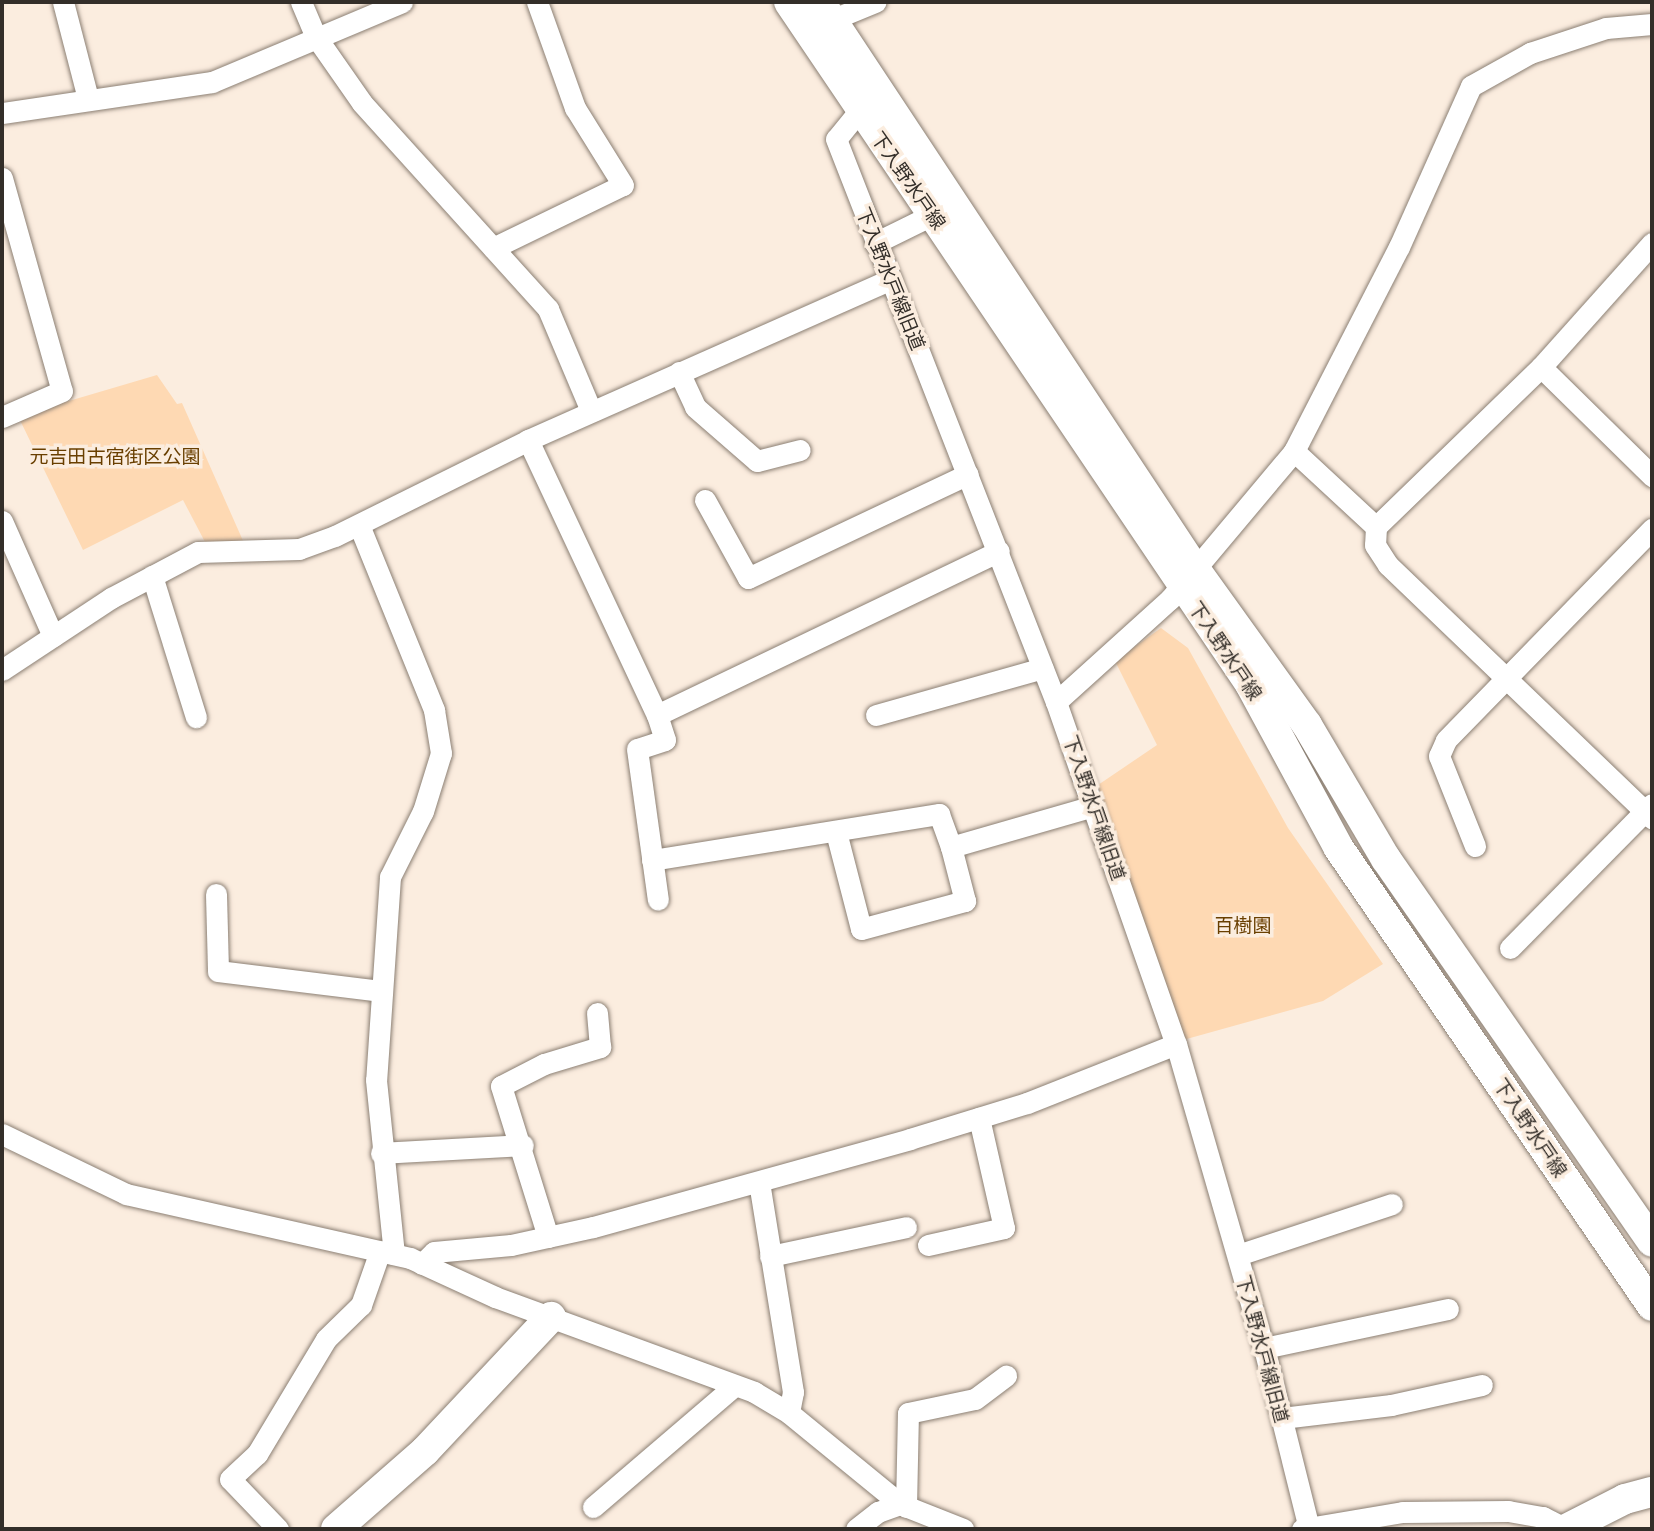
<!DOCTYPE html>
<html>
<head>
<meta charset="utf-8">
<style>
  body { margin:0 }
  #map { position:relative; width:1654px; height:1531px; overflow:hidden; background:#fbeddf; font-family:Figtree,"Noto Sans JP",sans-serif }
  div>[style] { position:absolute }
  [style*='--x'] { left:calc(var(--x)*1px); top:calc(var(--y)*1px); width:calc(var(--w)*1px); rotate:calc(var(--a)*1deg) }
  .green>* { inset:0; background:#fed9b3 }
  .roads { filter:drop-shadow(0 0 2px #8b7f73) drop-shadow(0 0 2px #8b7f73) }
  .street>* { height:21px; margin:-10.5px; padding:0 10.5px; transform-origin:10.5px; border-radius:10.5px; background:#fff }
  .secondary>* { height:30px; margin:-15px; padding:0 15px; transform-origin:15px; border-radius:15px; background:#fff }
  span { translate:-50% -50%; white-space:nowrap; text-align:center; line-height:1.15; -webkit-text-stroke:7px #fbeddf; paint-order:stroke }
  .street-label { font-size:19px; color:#332e29 }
  .park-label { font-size:19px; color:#693f00 }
  .frame { position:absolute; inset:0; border:4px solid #332e29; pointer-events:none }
</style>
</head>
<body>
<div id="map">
  <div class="green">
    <div style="clip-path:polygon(157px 375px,177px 404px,182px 403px,244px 543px,205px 542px,183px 500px,83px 550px,18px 416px)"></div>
    <div style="clip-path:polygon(1161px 628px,1188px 648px,1288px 828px,1383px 964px,1323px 1001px,1183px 1040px,1098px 785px,1157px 745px,1115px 661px)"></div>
  </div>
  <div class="roads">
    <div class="street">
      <div style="--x:63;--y:2;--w:100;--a:75.5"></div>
      <div style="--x:301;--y:2;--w:38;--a:67"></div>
      <div style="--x:316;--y:37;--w:80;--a:55.1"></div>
      <div style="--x:362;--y:103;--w:278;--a:47.9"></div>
      <div style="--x:548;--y:309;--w:111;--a:67.1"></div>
      <div style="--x:831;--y:20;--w:48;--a:-22.2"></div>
      <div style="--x:859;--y:111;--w:36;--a:129"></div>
      <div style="--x:836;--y:139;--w:604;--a:68.66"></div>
      <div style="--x:1056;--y:702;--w:362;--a:70.7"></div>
      <div style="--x:1176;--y:1044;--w:316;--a:73.9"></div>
      <div style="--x:1264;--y:1348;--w:187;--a:76"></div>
      <div style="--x:2;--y:113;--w:212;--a:-8.4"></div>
      <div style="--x:212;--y:82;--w:206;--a:-22.8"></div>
      <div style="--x:2;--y:178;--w:221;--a:74.3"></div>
      <div style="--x:62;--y:391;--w:65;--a:156.6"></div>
      <div style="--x:875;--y:243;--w:64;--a:-26.2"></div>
      <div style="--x:1652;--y:243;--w:166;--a:131.8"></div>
      <div style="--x:1541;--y:367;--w:230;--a:135.9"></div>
      <div style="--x:1376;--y:527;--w:18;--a:93"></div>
      <div style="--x:1375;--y:545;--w:24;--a:57"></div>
      <div style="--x:1388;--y:565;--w:366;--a:43.8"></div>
      <div style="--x:493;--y:248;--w:144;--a:-25.9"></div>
      <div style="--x:623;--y:185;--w:91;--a:-121.9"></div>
      <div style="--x:575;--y:108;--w:113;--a:-109.7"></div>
      <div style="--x:1541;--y:367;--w:156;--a:44.5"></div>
      <div style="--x:679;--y:372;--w:38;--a:65"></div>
      <div style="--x:695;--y:407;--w:82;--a:41.1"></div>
      <div style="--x:757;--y:461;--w:44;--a:-14.3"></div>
      <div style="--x:528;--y:440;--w:304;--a:64.9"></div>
      <div style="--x:657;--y:715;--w:379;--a:-25.6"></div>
      <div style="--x:1294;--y:451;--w:112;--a:42.8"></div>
      <div style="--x:705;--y:500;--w:89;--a:61.1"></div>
      <div style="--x:748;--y:578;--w:243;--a:-25.3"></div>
      <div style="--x:2;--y:521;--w:126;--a:66.1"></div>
      <div style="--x:359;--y:525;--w:200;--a:67.9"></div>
      <div style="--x:434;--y:710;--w:44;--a:80.8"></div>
      <div style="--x:441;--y:753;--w:61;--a:107.2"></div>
      <div style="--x:423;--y:811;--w:74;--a:116.6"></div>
      <div style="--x:390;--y:877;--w:203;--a:93.9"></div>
      <div style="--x:376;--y:1080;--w:175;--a:84.1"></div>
      <div style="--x:152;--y:576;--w:148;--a:72.7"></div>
      <div style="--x:2;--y:670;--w:131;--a:-33.4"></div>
      <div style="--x:111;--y:598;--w:98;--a:-27.9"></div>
      <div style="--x:198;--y:552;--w:101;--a:-1.7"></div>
      <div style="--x:299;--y:549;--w:38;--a:-20"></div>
      <div style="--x:335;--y:536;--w:216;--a:-26.4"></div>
      <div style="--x:528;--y:440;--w:397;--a:-23.9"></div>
      <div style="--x:1056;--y:702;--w:154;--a:-42.1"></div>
      <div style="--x:1170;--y:599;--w:193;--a:-50"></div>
      <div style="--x:1294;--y:451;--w:229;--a:-62.8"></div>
      <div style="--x:1399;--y:247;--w:176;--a:-65.9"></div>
      <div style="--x:1471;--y:86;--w:68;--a:-29.2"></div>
      <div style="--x:1530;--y:53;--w:80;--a:-18.2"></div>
      <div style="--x:1606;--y:28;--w:46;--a:-5"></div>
      <div style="--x:657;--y:715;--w:26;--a:72"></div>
      <div style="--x:665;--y:740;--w:29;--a:162"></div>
      <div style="--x:637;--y:749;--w:152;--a:82.1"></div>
      <div style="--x:876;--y:715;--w:173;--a:-15.7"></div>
      <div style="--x:836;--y:832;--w:100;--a:75.5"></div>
      <div style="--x:861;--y:929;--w:108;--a:-15.1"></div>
      <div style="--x:965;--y:901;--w:56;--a:-104.5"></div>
      <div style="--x:1475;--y:846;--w:97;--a:-111.8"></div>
      <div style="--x:1439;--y:756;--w:17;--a:-66"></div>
      <div style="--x:1446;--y:740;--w:295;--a:-45.7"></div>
      <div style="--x:652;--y:860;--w:291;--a:-9.1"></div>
      <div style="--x:939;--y:814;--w:35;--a:70"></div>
      <div style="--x:951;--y:847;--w:148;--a:-16.1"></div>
      <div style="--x:216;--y:894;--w:77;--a:88.5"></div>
      <div style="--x:218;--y:971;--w:163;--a:7"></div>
      <div style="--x:1510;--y:948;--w:202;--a:-45.4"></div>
      <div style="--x:2;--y:1134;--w:138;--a:25.8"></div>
      <div style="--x:126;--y:1194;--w:291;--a:12.7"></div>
      <div style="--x:410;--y:1258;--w:94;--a:24.6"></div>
      <div style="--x:495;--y:1297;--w:276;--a:20.1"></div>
      <div style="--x:754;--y:1392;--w:41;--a:31"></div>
      <div style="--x:789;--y:1413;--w:144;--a:39.3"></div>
      <div style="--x:900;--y:1504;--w:68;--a:21.6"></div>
      <div style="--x:381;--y:1153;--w:142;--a:-3.2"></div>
      <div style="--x:759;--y:1182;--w:213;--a:80.8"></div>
      <div style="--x:793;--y:1392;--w:21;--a:101"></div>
      <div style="--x:548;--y:1237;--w:158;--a:-107.3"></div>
      <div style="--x:501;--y:1086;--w:48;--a:-27.1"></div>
      <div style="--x:544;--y:1064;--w:59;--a:-16.9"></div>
      <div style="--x:600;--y:1047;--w:34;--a:-95"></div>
      <div style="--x:928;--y:1245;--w:78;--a:-12.6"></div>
      <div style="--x:1004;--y:1228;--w:113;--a:-102.8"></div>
      <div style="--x:1238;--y:1255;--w:162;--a:-18.3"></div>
      <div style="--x:770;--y:1256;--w:139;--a:-12"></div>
      <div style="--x:422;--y:1264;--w:17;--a:-45"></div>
      <div style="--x:434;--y:1252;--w:77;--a:-5.2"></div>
      <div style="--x:511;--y:1245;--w:84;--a:-12.4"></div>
      <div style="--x:593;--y:1227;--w:329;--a:-15.5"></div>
      <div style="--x:910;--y:1139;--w:122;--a:-17.1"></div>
      <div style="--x:1027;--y:1103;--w:160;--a:-21.6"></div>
      <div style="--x:1264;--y:1348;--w:188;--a:-12"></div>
      <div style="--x:1282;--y:1418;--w:110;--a:-6.8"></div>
      <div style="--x:1391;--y:1405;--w:93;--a:-12.4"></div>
      <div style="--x:593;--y:1507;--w:186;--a:-40.6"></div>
      <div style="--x:906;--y:1507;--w:94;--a:-88.8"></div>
      <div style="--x:908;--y:1413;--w:68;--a:-11.8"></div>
      <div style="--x:975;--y:1399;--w:39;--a:-37"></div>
      <div style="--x:278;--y:1529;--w:69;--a:-133.8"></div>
      <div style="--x:230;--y:1479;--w:37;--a:-43"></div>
      <div style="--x:257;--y:1454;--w:134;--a:-59"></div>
      <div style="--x:326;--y:1339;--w:49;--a:-44.2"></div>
      <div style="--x:361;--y:1305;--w:57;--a:-70.6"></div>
      <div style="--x:856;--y:1529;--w:28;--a:-38"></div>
      <div style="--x:878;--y:1512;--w:23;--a:-20"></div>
      <div style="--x:1302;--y:1529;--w:102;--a:-9.6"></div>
      <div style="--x:1403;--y:1512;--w:105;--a:-0.5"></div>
      <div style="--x:1508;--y:1511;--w:36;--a:10"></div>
      <div style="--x:1543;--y:1517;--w:27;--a:27"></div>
    </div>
    <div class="secondary">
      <div style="--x:789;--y:2;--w:823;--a:55.94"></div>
      <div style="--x:1250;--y:684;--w:185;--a:61.6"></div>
      <div style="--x:1338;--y:847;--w:556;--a:55.62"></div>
      <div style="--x:820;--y:2;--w:680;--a:56.52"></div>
      <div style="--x:1195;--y:569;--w:192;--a:54.3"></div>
      <div style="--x:1307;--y:725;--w:156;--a:59.5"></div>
      <div style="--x:1386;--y:859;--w:466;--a:55.2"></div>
      <div style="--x:336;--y:1529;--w:118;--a:-41.2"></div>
      <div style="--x:425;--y:1451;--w:184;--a:-46.8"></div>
      <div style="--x:1566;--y:1529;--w:66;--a:-27"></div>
      <div style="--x:1625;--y:1499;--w:28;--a:-15"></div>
    </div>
  </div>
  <div class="street-label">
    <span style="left:908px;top:181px;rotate:55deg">下入野水戸線</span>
    <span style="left:890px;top:279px;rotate:68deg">下入野水戸線旧道</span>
    <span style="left:1225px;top:651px;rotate:56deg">下入野水戸線</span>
    <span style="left:1094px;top:808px;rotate:71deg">下入野水戸線旧道</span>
    <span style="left:1530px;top:1128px;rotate:56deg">下入野水戸線</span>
    <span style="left:1262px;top:1349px;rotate:75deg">下入野水戸線旧道</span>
  </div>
  <div class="park-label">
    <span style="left:115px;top:457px">元吉田古宿街区公園</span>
    <span style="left:1243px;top:926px">百樹園</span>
  </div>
  <div class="frame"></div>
</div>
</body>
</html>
